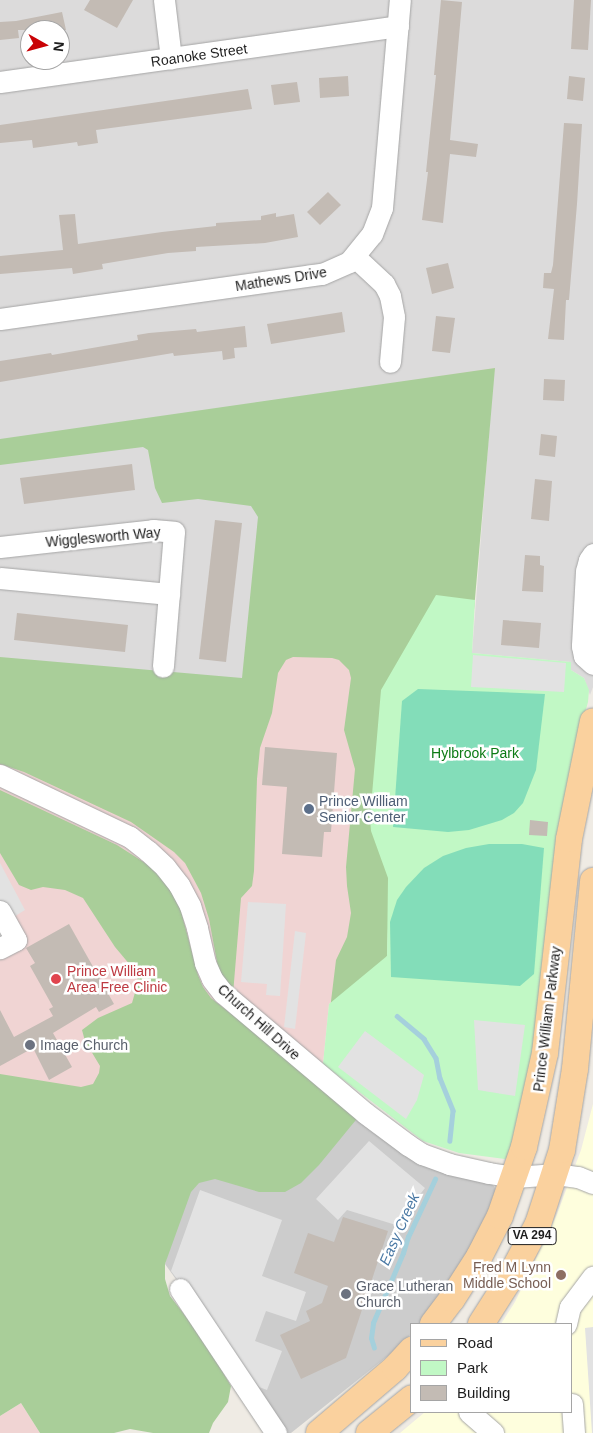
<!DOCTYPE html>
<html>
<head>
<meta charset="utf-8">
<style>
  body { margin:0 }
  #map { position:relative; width:593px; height:1433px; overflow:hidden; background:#efebe4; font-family:Arial,sans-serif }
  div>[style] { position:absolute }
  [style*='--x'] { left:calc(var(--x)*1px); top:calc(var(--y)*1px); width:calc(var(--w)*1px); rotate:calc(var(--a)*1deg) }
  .residential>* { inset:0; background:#dcdbdb }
  .commercial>* { inset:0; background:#f0d4d3 }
  .education>* { inset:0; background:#fefedd }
  .religious>* { inset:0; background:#ccc }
  .forest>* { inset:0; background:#a9ce99 }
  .park>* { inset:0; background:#c1f8c5 }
  .pitch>* { inset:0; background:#83ddb9 }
  .parking>* { inset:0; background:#e2e2e2 }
  .stream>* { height:4.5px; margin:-2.25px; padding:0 2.25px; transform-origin:2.25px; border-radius:2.25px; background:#a5d0dc }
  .building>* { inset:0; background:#c3bbb4 }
  .roads { filter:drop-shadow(0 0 1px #a5a5a5) drop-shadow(0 0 1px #a5a5a5) }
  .minor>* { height:21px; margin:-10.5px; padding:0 10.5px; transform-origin:10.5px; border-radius:10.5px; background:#fff }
  .major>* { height:26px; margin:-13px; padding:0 13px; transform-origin:13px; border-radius:13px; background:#fad19e }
  .dots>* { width:14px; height:14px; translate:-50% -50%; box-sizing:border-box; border:2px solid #fff; border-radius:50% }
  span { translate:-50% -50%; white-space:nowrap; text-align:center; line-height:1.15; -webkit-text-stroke:5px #fff; paint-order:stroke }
  .shield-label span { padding:1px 4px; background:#fff; border:1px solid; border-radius:4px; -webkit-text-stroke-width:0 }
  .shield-label { font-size:12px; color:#1e1e1e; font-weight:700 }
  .street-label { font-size:14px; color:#1e1e1e }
  .park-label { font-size:14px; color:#0d7b15 }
  .service-label { font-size:14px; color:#4e5e75 }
  .left { translate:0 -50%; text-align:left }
  .health-label { font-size:14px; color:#be3a42 }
  .worship-label { font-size:14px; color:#5b616d }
  .education-label { font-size:14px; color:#785e54 }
  .right { translate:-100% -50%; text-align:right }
  .water-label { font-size:15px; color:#4978a4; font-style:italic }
  .legend { position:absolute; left:410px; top:1323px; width:162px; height:90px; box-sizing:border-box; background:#fff; border:1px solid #a5a5a5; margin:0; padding:6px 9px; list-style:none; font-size:15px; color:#1e1e1e }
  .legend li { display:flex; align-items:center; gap:10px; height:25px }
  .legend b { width:25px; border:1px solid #a5a5a5 }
  .north { position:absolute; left:20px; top:20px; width:50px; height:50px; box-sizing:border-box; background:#fff; border:1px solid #a5a5a5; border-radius:50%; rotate:97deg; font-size:14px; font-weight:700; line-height:20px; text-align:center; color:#1e1e1e }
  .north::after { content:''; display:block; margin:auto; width:18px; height:22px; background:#c90306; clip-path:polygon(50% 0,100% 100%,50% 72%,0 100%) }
</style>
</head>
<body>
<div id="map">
  <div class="residential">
    <div style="clip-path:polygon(evenodd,0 0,593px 0,593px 687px,590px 695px,584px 678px,571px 670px,571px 662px,472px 653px,494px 368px,255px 704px,0 684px,0 0,30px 30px,60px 30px,60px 60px,30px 60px,30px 30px)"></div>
  </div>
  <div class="commercial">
    <div style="clip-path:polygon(495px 368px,388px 878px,387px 956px,329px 1004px,323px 1064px,0 1252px,0 684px,255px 703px,279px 400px)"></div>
    <div style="clip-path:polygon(21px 1403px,40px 1433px,0 1433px,0 1416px)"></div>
  </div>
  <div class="education">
    <div style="clip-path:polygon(593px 1104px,593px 1433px,400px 1433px,425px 1412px,572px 1412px,572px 1324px,501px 1324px,515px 1302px,557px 1214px,581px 1150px)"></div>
  </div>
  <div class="religious">
    <div style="clip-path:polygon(226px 1022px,304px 1086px,491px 1182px,497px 1191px,486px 1223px,425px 1318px,419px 1324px,412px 1324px,412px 1333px,399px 1347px,291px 1433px,286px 1433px,165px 1264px)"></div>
  </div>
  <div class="forest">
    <div style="clip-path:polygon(495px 368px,474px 610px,391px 845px,387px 956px,324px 1059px,336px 960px,347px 937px,351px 913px,347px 886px,346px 867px,355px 769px,344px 730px,351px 678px,349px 670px,339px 660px,332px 658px,293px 657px,286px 660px,278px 673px,272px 713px,260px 748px,257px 779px,254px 871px,252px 886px,241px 898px,233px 994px,219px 973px,209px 919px,201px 893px,185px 863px,174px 852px,131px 822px,24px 772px,0 764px,0 657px,242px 678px,258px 517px,251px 506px,198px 499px,162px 503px,155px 488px,148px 450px,143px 447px,0 465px,0 439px)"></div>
    <div style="clip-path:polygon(0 790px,117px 845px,156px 870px,165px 878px,180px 907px,198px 975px,203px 987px,211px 998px,360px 1115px,319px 1165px,301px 1183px,285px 1192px,259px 1192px,215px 1179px,199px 1183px,191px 1192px,165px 1264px,165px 1279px,170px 1296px,204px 1340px,231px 1386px,228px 1402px,213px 1423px,209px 1433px,153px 1433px,130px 1429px,114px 1433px,40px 1433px,21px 1403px,0 1416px,0 1074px,81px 1087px,93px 1084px,99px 1073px,100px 1066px,85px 1041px,82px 1030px,98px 1018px,132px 1003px,138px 982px,136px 972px,115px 947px,83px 898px,65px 890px,43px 887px,31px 890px,19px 885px,0 853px)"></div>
  </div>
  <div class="park">
    <div style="clip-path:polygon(436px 595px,475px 600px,472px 653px,571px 662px,571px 670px,584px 678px,589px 690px,588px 702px,578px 738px,534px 1068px,512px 1155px,505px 1159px,459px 1153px,423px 1141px,323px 1064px,329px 1004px,387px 956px,388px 878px,371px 831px,370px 818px,381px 690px)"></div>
  </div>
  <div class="pitch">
    <div style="clip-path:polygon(418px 689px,545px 694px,536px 770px,523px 803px,514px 813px,502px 820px,469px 830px,448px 832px,393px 827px,402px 701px)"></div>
    <div style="clip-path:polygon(489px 844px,522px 844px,544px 848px,534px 974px,520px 986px,391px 977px,390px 922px,397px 900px,406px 887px,424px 868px,443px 856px,466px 848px)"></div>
  </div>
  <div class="parking">
    <div style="clip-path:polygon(473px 655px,566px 663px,564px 692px,471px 687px)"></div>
    <div style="clip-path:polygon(0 863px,25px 910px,12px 918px,0 940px)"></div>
    <div style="clip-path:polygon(248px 902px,286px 904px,280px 996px,266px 995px,267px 984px,241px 982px)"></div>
    <div style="clip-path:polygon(295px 931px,306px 933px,295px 1029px,284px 1027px)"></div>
    <div style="clip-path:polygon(474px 1020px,525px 1025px,515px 1096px,478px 1090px)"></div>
    <div style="clip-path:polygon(365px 1031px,424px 1075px,417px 1100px,406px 1119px,338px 1067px)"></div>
    <div style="clip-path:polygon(369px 1141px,425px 1188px,396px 1225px,347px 1210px,338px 1220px,316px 1199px)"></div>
    <div style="clip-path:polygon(200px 1190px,282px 1220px,262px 1276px,306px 1292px,296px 1321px,266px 1311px,255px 1341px,282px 1351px,267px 1390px,259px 1387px,171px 1271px)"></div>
    <div style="clip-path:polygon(593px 1327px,593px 1433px,592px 1433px,585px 1328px)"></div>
  </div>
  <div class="stream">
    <div style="--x:397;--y:1016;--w:35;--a:40"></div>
    <div style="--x:424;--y:1039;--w:22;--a:58"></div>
    <div style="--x:436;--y:1058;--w:20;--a:79"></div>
    <div style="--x:440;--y:1078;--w:35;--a:68"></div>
    <div style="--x:453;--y:1111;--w:30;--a:96"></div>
    <div style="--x:374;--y:1348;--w:10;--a:-107"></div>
    <div style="--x:371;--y:1338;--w:15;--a:-82"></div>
    <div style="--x:373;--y:1323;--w:76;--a:-66.8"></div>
    <div style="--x:403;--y:1253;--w:17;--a:-73"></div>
    <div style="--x:408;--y:1237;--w:64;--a:-65"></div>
  </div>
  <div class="building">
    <div style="clip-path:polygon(90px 0,133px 0,117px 28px,84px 10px)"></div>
    <div style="clip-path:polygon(441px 0,462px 2px,450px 140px,478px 144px,476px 157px,450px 154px,443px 223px,422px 220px,428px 172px,426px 172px,436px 75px,434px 75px)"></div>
    <div style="clip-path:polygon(574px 0,591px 0,588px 50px,571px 49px)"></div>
    <div style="clip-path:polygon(62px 12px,66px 30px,18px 30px,19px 38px,0 40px,0 22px,16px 21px)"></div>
    <div style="clip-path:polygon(348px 76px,349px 96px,320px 98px,319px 78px)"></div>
    <div style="clip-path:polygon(569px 76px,585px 78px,583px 101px,567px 99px)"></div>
    <div style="clip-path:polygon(297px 82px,300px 102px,274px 105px,271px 85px)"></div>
    <div style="clip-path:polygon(248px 89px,252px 109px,96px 130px,98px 143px,78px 146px,77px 142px,33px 148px,32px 140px,0 143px,0 125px)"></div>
    <div style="clip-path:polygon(564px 123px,582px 124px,577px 204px,569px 300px,566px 300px,564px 340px,548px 339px,554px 289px,543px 288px,544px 273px,551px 273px,553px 265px)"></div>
    <div style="clip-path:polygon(328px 192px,341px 205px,320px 225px,307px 212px)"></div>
    <div style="clip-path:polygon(276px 213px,276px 217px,294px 214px,298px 237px,265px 243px,196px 247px,196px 251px,168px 253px,102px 264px,103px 269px,73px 274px,72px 268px,0 274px,0 256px,63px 250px,59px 215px,75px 214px,78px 244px,162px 232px,216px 226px,216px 223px,261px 220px,261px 216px)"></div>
    <div style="clip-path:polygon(448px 263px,454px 288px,432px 294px,426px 268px)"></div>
    <div style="clip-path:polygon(342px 312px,345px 332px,271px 344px,267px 324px)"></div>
    <div style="clip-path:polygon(436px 316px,455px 318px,450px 353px,432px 351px)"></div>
    <div style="clip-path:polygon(245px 326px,247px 347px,234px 348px,235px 358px,223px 360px,222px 351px,174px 356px,173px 353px,0 382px,0 361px,51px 353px,52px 355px,138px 340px,137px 335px,149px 333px,196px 329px,197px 332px)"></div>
    <div style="clip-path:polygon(544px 379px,565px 380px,564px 401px,543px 400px)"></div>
    <div style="clip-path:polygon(541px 434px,557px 436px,555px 457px,539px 455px)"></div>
    <div style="clip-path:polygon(132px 464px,135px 490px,24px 504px,20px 478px)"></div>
    <div style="clip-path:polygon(535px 479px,552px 481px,549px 521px,531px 519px)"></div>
    <div style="clip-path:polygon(215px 520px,242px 523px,226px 662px,199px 659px)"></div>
    <div style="clip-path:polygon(525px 555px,540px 556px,540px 565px,544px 566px,543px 592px,522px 591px)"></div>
    <div style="clip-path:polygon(17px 613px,128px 625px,125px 652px,14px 640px)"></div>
    <div style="clip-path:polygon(503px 620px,541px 623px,539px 648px,501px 645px)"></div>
    <div style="clip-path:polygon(265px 747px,337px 753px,331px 832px,324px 832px,322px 857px,282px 854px,287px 787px,262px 785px)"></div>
    <div style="clip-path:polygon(530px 820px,548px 822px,547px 836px,529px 835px)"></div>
    <div style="clip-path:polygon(69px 924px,114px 1004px,99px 1012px,96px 1007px,53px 1033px,72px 1067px,49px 1080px,33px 1048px,0 1066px,0 1010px,14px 1037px,53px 1016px,49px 1009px,53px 1007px,30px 966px,35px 963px,26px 948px)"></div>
    <div style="clip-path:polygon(343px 1217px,388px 1231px,346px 1358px,301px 1379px,280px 1335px,310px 1321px,306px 1311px,322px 1303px,328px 1286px,294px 1273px,308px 1233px,334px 1242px)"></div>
  </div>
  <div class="roads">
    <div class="minor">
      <div style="--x:164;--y:0;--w:59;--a:83.2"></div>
      <div style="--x:0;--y:82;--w:402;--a:-8"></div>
      <div style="--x:355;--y:257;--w:40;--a:43"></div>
      <div style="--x:384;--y:284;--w:13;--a:63"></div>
      <div style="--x:390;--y:296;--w:21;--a:79"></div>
      <div style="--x:394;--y:317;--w:45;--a:95.1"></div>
      <div style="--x:0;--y:319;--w:325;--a:-8"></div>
      <div style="--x:322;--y:274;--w:30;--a:-24"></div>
      <div style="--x:349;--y:262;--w:36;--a:-51"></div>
      <div style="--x:372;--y:234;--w:28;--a:-69"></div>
      <div style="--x:382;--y:208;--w:209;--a:-85.1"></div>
      <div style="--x:0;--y:547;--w:154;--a:-6.3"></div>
      <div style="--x:153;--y:530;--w:21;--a:5"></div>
      <div style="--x:174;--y:532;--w:135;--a:94.7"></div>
      <div style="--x:593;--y:554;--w:7;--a:124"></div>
      <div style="--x:589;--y:560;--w:11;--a:105"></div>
      <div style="--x:586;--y:571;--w:75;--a:93.1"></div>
      <div style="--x:582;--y:646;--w:10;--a:79"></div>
      <div style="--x:584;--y:656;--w:12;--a:42"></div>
      <div style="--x:0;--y:578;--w:170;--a:5.4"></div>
      <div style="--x:0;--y:775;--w:144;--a:25.5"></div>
      <div style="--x:130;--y:837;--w:23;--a:38"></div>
      <div style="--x:148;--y:851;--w:23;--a:43"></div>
      <div style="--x:165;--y:867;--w:23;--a:52"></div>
      <div style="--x:179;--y:885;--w:24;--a:62"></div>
      <div style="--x:190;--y:906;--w:23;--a:72"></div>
      <div style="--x:197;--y:928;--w:36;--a:77"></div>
      <div style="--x:205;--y:963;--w:17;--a:66"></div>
      <div style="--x:212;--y:979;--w:18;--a:52"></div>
      <div style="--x:223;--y:993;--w:186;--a:40.2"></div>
      <div style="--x:365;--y:1113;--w:54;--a:36.7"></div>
      <div style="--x:408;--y:1145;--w:17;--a:33"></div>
      <div style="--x:422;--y:1154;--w:29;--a:20"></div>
      <div style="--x:449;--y:1164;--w:41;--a:12.7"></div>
      <div style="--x:489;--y:1173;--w:26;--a:9"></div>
      <div style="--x:515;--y:1177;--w:41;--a:-4.2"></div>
      <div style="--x:556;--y:1174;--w:22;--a:8"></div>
      <div style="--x:578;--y:1177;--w:16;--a:22"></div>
      <div style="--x:0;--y:911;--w:33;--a:61"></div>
      <div style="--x:16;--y:940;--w:18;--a:153"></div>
      <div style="--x:180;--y:1289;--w:173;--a:56.3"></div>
      <div style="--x:566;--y:1324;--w:17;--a:-77"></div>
      <div style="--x:570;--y:1307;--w:38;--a:-53"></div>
      <div style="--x:572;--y:1404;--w:29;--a:86"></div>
      <div style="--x:469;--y:1412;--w:32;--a:41"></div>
    </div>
    <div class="major">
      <div style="--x:433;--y:1324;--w:31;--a:-53"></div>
      <div style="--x:452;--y:1299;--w:50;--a:-57.3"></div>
      <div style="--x:479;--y:1257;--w:46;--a:-62.9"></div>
      <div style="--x:500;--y:1216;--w:73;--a:-70.8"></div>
      <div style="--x:524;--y:1147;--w:96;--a:-77.4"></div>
      <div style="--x:545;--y:1053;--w:215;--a:-83.6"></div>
      <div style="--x:569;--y:839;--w:120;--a:-78.5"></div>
      <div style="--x:481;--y:1324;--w:49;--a:-57.6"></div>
      <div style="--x:507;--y:1283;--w:67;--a:-62.3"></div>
      <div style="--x:538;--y:1224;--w:78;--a:-72"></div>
      <div style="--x:562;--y:1150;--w:82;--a:-80.9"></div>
      <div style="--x:575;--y:1069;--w:189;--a:-84.5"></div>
      <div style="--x:319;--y:1433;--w:100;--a:-40.5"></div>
      <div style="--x:395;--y:1368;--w:25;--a:-47"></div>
      <div style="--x:369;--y:1433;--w:55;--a:-39.1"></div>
    </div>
  </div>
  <div class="dots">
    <div style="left:309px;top:809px;background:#5c6f8a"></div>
    <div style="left:56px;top:979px;background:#e0444e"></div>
    <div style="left:30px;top:1045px;background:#6b7280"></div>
    <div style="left:561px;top:1275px;background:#8d6e63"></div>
    <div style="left:346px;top:1294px;background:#6b7280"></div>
  </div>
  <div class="shield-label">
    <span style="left:532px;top:1236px">VA 294</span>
  </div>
  <div class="street-label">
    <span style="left:199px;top:55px;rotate:-8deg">Roanoke Street</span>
    <span style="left:281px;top:279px;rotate:-9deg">Mathews Drive</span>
    <span style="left:103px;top:537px;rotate:-5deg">Wigglesworth Way</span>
    <span style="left:547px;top:1019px;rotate:-83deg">Prince William Parkway</span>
    <span style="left:259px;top:1022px;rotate:42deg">Church Hill Drive</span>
  </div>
  <div class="park-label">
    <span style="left:475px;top:753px">Hylbrook Park</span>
  </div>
  <div class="service-label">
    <span class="left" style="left:319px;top:809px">Prince William<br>Senior Center</span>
  </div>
  <div class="health-label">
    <span class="left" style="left:67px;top:979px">Prince William<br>Area Free Clinic</span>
  </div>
  <div class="worship-label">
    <span class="left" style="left:40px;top:1045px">Image Church</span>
    <span class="left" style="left:356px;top:1294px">Grace Lutheran<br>Church</span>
  </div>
  <div class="education-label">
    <span class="right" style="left:551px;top:1275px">Fred M Lynn<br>Middle School</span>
  </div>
  <div class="water-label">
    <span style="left:399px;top:1229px;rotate:-66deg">Easy Creek</span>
  </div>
  <ul class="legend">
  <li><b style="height:6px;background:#fad19e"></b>Road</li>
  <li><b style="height:14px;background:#c1f8c5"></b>Park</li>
  <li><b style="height:14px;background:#c3bbb4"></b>Building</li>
  </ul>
  <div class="north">N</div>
</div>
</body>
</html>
